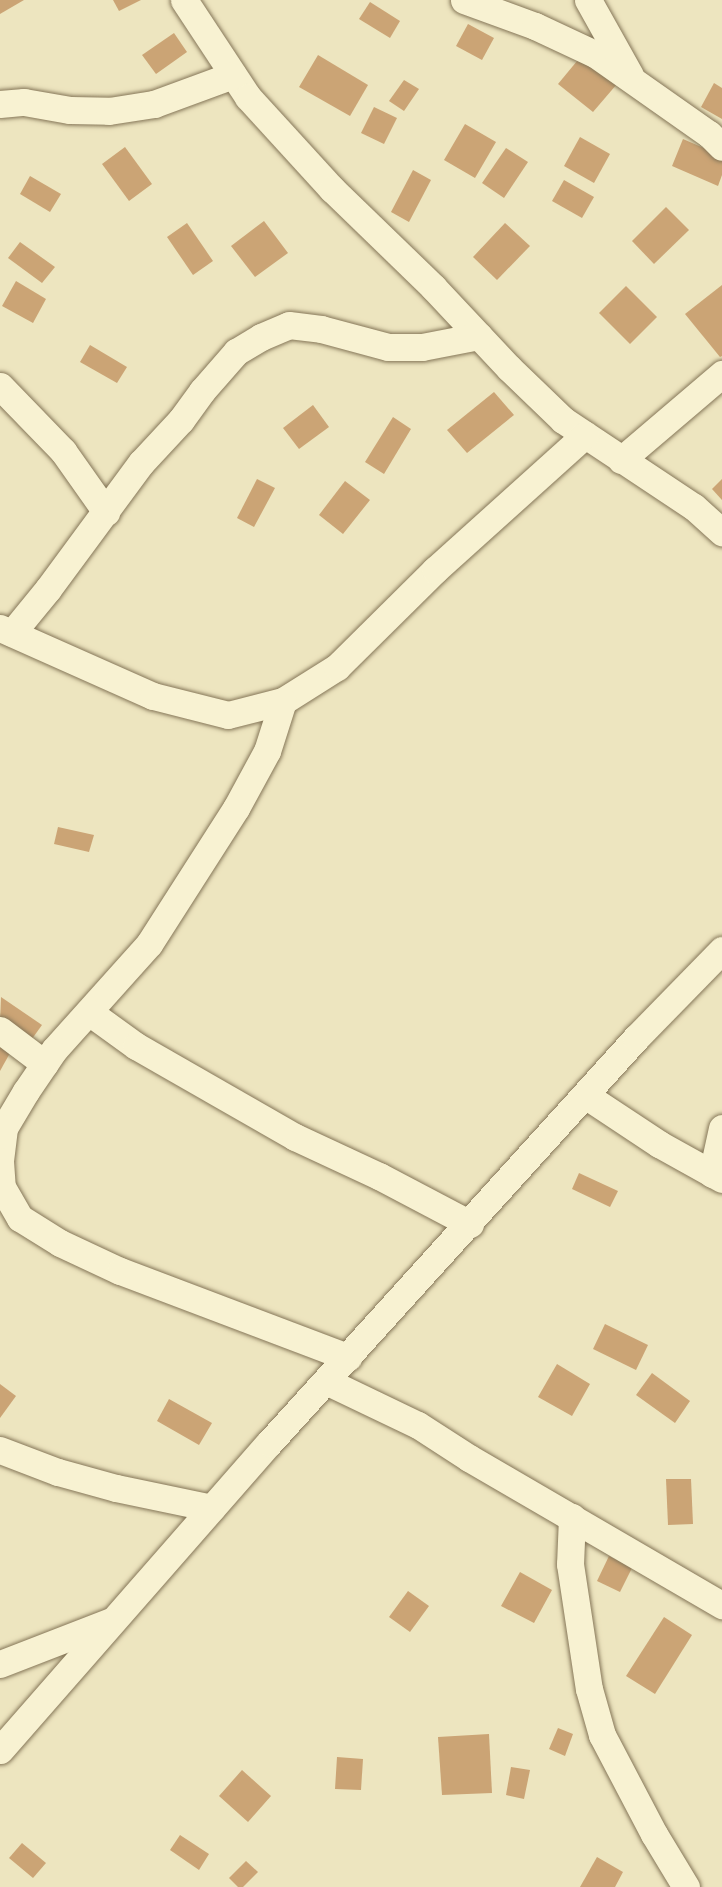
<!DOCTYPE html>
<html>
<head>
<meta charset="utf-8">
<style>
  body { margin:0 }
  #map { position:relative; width:722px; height:1887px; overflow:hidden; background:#ede5bf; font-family:"Roboto Serif",serif }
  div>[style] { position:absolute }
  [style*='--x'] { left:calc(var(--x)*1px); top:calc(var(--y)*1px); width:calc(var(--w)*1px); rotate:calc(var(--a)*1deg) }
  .building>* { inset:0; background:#cba475 }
  .roads { filter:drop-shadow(0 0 2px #857658) drop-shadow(0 0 2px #857658) }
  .minor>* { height:27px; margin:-13.5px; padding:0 13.5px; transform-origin:13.5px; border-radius:13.5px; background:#f8f2d2 }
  span { translate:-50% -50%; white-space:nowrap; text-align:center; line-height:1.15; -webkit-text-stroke:6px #f5eece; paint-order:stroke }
</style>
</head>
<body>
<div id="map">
  <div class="building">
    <div style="clip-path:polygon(0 0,24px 0,0 14px)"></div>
    <div style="clip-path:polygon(113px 0,141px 0,119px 11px)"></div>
    <div style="clip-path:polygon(370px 2px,400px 21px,390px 38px,359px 19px)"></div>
    <div style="clip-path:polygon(468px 24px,494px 38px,482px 60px,456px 46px)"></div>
    <div style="clip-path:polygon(174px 33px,187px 52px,156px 74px,142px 55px)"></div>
    <div style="clip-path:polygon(318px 55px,368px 85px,350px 116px,299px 87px)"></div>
    <div style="clip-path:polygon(582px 55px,617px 84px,593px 112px,558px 84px)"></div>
    <div style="clip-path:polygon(404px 80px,419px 89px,404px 111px,389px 101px)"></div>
    <div style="clip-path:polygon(714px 83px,722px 88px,722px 119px,701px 107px)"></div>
    <div style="clip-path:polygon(374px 107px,397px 118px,384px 144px,361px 133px)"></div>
    <div style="clip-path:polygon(465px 124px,496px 142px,475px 178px,444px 160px)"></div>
    <div style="clip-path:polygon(580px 137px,610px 154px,594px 183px,564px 166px)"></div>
    <div style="clip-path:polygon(683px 139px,722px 156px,722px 175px,718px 186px,672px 166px)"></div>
    <div style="clip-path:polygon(125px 147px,152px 184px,129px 201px,102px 164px)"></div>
    <div style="clip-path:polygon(506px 148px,528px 162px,504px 198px,482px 183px)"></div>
    <div style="clip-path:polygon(413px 170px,431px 180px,409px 222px,391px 212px)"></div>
    <div style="clip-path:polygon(30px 176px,61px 194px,50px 212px,20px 194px)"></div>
    <div style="clip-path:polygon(564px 180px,594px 197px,582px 218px,552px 201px)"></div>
    <div style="clip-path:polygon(666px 207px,689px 230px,654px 264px,632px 241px)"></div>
    <div style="clip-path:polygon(264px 221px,288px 253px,255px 277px,231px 246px)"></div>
    <div style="clip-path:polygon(187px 223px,213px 261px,193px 275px,167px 237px)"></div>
    <div style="clip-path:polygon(505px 223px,530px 246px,497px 280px,473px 257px)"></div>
    <div style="clip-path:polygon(20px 242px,55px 267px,42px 283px,8px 258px)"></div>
    <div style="clip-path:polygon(16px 281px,46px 299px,33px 323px,2px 306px)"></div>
    <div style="clip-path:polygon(722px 285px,722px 356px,720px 357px,685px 314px)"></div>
    <div style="clip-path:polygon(626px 286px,657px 317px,630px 344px,599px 313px)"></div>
    <div style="clip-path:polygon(90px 345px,127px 367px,117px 383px,80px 362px)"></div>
    <div style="clip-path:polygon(494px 392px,514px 415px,467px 453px,447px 430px)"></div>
    <div style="clip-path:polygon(313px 405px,329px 427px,299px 449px,283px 428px)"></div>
    <div style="clip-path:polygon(393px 417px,411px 429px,384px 474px,365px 462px)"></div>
    <div style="clip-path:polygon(257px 479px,275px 488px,254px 527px,237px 518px)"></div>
    <div style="clip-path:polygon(722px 479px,722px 500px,712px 489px)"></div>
    <div style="clip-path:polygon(345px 481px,370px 500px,343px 534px,319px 515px)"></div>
    <div style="clip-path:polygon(58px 827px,94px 835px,89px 852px,54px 844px)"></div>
    <div style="clip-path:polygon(1px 997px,42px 1025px,29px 1043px,0 1023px)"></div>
    <div style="clip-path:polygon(0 1047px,10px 1053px,0 1071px)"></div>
    <div style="clip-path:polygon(579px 1173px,618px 1191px,610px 1207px,572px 1189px)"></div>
    <div style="clip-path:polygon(605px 1324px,648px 1345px,636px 1370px,593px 1349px)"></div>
    <div style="clip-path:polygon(557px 1364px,590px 1384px,572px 1416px,538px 1397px)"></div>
    <div style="clip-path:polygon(652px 1373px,690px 1401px,675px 1423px,636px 1395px)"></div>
    <div style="clip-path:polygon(0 1384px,16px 1396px,0 1418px)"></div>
    <div style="clip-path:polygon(169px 1399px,212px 1423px,199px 1445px,157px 1421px)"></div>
    <div style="clip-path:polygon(666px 1479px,691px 1479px,693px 1524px,668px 1525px)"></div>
    <div style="clip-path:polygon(609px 1556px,632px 1568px,620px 1592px,597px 1581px)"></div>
    <div style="clip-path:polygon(520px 1572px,552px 1590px,534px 1623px,501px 1606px)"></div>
    <div style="clip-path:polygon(408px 1591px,429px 1606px,410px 1632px,389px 1617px)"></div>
    <div style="clip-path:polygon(664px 1617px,692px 1635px,655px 1694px,626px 1676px)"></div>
    <div style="clip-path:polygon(558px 1728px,573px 1734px,565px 1756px,549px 1749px)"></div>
    <div style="clip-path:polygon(489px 1734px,492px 1793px,442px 1795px,438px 1737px)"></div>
    <div style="clip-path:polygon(337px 1757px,363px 1759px,361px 1790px,335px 1789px)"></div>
    <div style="clip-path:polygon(511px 1767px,530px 1770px,524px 1799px,506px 1795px)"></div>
    <div style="clip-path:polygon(242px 1770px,271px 1796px,248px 1822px,219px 1796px)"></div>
    <div style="clip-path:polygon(180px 1835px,209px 1854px,199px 1870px,170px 1850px)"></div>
    <div style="clip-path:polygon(22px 1843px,46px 1863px,33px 1878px,9px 1858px)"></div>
    <div style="clip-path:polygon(597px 1857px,623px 1872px,615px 1887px,580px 1887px)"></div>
    <div style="clip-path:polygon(246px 1861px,258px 1872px,243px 1887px,238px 1887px,229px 1878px)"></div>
  </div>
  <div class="roads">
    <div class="minor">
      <div style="--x:184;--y:0;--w:116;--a:56.6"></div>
      <div style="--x:248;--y:97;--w:125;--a:47.6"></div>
      <div style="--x:332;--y:189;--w:141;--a:44.1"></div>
      <div style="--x:433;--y:287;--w:111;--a:46.8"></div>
      <div style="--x:509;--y:368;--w:75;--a:43.9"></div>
      <div style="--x:563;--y:420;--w:157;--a:33.6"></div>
      <div style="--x:694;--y:507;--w:38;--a:42"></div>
      <div style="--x:464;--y:0;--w:76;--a:20.1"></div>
      <div style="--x:535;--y:26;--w:66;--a:25"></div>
      <div style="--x:595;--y:54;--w:139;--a:35.1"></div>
      <div style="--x:709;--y:134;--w:18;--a:45"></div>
      <div style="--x:588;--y:0;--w:86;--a:60.8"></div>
      <div style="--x:0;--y:104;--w:24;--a:-5"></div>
      <div style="--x:24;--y:102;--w:47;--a:9.9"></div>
      <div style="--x:70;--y:110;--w:39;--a:1"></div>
      <div style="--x:109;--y:111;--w:46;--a:-8.8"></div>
      <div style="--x:154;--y:104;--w:84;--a:-20.2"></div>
      <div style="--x:0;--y:386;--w:91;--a:45.9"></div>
      <div style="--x:63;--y:451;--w:75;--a:54.8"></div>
      <div style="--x:621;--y:460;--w:133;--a:-40.4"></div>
      <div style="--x:0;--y:628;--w:167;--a:24"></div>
      <div style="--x:153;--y:696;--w:77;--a:14.2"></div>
      <div style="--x:228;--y:715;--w:57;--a:-14.3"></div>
      <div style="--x:283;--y:701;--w:64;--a:-32.2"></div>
      <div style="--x:337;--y:667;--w:138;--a:-44.7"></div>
      <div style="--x:435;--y:570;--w:202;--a:-42"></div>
      <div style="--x:12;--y:633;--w:57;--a:-50.7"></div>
      <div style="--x:48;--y:589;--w:157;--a:-53.6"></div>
      <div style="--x:141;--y:463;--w:59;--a:-47.1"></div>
      <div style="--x:181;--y:420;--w:36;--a:-54"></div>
      <div style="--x:202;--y:391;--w:52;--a:-48.9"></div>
      <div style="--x:236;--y:352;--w:29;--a:-31"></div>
      <div style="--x:261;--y:337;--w:30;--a:-23"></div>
      <div style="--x:289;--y:325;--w:32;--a:7"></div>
      <div style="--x:321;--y:329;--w:69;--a:15"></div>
      <div style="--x:388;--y:347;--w:34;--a:0"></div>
      <div style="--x:422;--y:347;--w:58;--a:-10.9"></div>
      <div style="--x:283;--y:701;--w:52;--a:107.7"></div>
      <div style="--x:267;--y:751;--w:65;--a:118.5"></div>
      <div style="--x:236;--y:808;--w:161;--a:122.6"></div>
      <div style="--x:149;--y:944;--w:142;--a:131.9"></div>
      <div style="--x:54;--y:1050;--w:50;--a:124.3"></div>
      <div style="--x:26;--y:1091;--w:43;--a:120.7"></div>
      <div style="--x:4;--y:1128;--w:33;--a:97"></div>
      <div style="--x:0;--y:1161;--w:26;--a:86"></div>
      <div style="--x:2;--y:1187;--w:36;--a:60"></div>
      <div style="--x:20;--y:1218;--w:47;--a:32"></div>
      <div style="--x:60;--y:1243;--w:66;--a:25"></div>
      <div style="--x:120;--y:1271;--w:244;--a:20.7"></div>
      <div style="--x:89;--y:1012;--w:58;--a:35.9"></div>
      <div style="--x:136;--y:1046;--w:183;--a:29.8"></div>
      <div style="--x:295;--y:1137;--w:93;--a:24.9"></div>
      <div style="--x:379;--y:1176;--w:103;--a:27.8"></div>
      <div style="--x:0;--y:1030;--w:56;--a:37.1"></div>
      <div style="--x:585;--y:1095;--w:89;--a:33.5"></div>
      <div style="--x:659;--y:1144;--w:72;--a:29.1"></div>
      <div style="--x:712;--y:1174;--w:47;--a:-77.7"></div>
      <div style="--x:326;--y:1381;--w:102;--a:25.6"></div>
      <div style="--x:418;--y:1425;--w:61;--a:32.9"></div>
      <div style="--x:469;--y:1458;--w:293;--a:30.2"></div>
      <div style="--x:0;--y:1450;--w:62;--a:20.8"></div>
      <div style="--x:58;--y:1472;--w:60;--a:15.4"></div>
      <div style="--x:116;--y:1488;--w:98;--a:11.8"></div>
      <div style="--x:572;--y:1517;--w:47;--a:92.4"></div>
      <div style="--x:570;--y:1564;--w:126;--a:81.4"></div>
      <div style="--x:589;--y:1689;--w:48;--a:74.2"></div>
      <div style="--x:602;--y:1735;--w:112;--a:62.3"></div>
      <div style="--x:654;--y:1834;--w:62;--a:58.9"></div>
      <div style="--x:0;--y:1664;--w:119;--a:-21.2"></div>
      <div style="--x:0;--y:1750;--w:408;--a:-48.8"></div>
      <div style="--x:269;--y:1443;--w:547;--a:-47.82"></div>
      <div style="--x:636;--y:1038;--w:123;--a:-45.7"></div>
    </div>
  </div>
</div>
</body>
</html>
